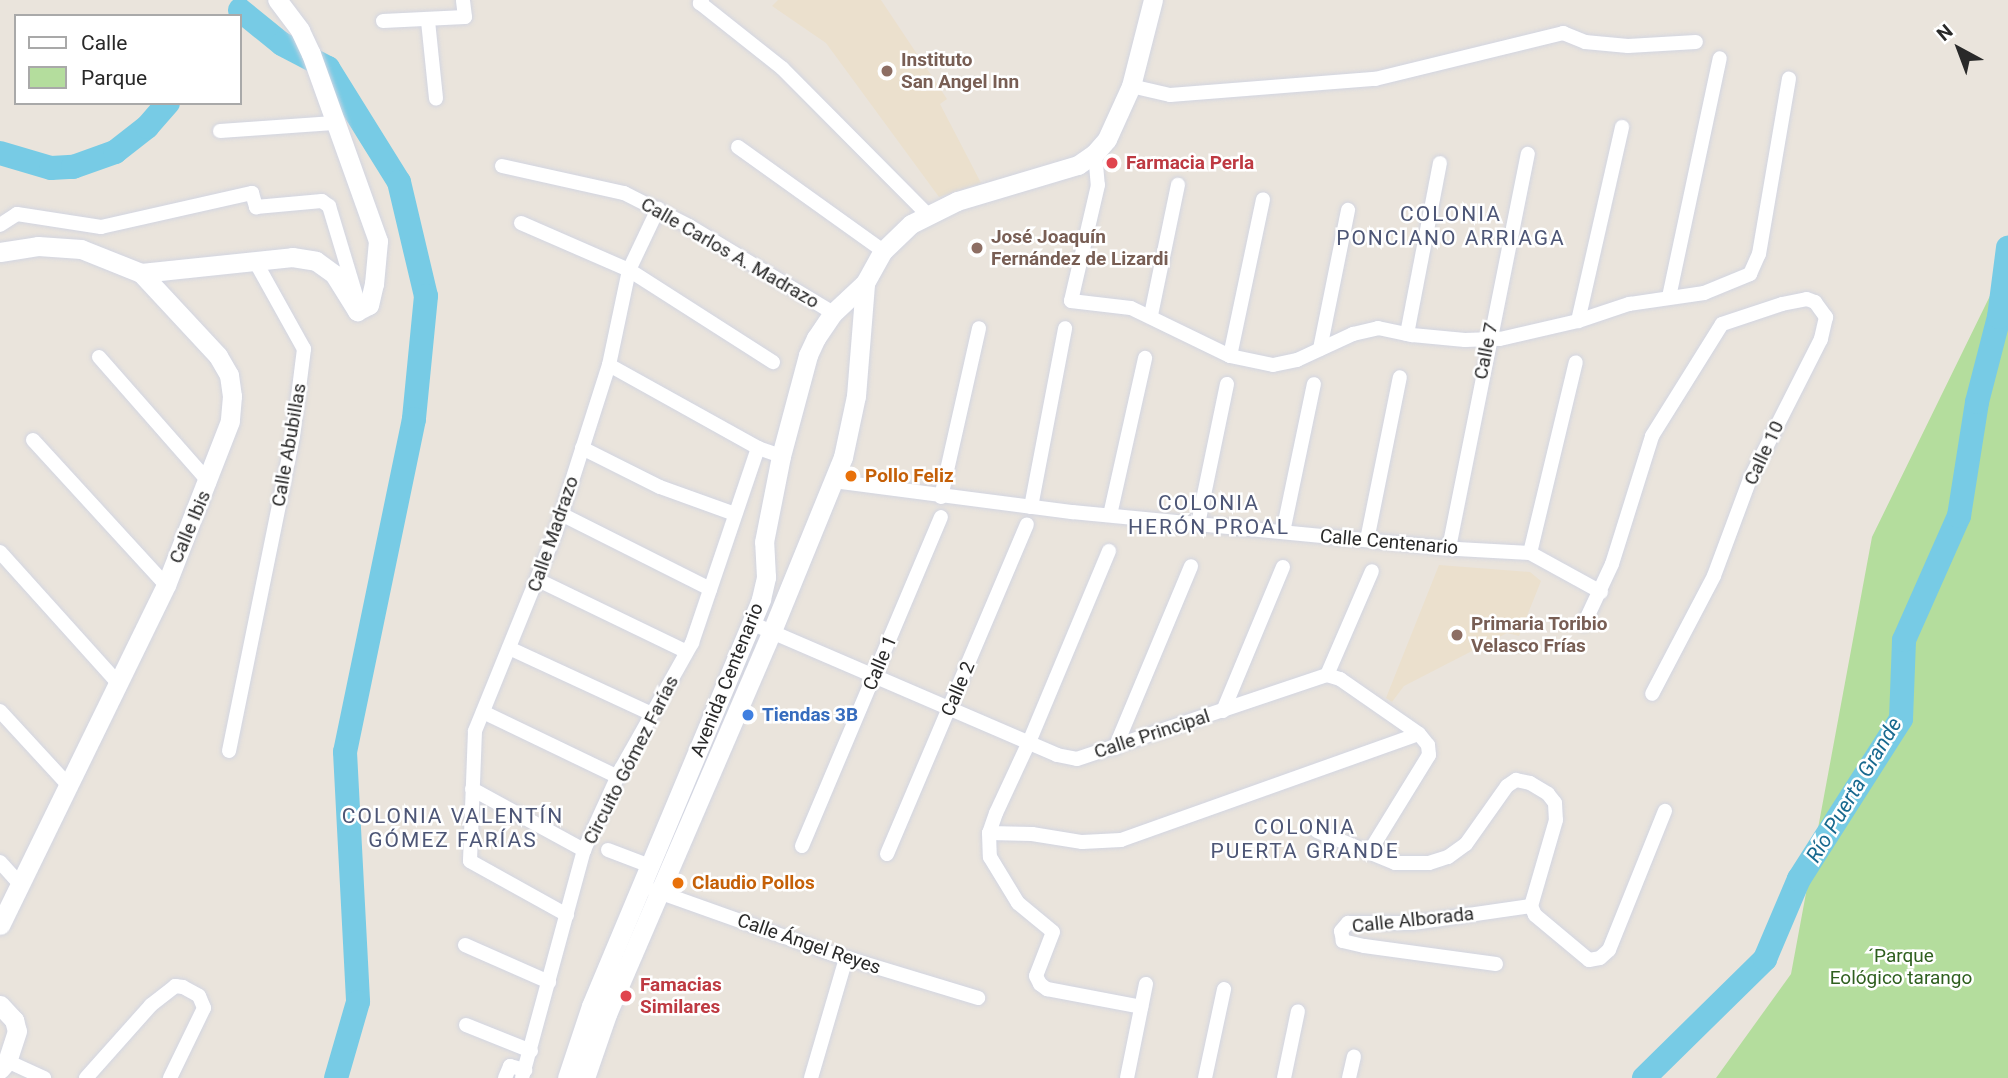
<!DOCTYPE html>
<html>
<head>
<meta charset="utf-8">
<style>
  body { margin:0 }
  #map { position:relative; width:2008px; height:1078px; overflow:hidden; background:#eae4dc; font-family:Roboto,sans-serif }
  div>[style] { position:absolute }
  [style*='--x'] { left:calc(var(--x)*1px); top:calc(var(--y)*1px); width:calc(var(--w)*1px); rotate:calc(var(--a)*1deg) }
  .education>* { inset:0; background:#ebe0cd }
  .green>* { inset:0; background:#b4dd9d }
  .river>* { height:24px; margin:-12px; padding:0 12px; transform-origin:12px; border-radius:12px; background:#77cbe5 }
  .roads { filter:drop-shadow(0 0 2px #d2d5e1) drop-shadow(0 0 2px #d2d5e1) }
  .street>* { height:14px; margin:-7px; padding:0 7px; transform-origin:7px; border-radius:7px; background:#fff }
  .secondary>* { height:19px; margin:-9.5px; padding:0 9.5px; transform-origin:9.5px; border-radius:9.5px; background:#fff }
  .dots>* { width:19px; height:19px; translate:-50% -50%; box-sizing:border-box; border:4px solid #fff; border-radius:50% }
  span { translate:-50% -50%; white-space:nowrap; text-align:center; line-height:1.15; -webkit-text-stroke:5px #fff; paint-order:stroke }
  .education-label { font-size:19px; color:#785e54; font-weight:700 }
  .left { translate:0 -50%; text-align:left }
  .health-label { font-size:19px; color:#be3a42; font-weight:700 }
  .street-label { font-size:19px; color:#292929 }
  .food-label { font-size:19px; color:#c56008; font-weight:700 }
  .shop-label { font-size:19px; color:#366cbe; font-weight:700 }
  .park-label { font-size:19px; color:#2f601f }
  .neighbourhood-label { font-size:21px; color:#4d5676; letter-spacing:2px }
  .water-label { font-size:21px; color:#18698f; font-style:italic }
  .legend { position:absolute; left:14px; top:14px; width:228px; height:91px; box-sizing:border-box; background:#fff; border:2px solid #a9a9a9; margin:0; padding:9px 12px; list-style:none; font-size:21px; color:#292929 }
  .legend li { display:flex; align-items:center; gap:14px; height:35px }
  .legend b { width:35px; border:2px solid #a9a9a9 }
  .north { position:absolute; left:1924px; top:14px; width:70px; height:70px; -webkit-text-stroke:5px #fff; paint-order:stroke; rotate:319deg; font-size:19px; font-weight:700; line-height:28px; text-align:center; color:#292929 }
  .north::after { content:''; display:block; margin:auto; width:24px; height:32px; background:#292929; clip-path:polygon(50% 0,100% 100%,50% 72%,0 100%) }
</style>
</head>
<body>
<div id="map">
  <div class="education">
    <div style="clip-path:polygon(778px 0,881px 0,947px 99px,940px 104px,981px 183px,939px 197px,826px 43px,772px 6px)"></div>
    <div style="clip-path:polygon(1439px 565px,1530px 572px,1541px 581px,1519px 636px,1507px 633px,1404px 686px,1392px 702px,1386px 698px)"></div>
  </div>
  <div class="green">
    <div style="clip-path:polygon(2008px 259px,2008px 1078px,1716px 1078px,1791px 974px,1872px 537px)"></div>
  </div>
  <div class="river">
    <div style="--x:240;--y:10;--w:54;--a:39"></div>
    <div style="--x:282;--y:44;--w:52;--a:27.6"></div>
    <div style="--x:328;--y:68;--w:134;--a:58.1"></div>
    <div style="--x:399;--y:182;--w:117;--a:76.7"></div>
    <div style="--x:426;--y:296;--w:124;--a:95.6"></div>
    <div style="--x:414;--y:419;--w:340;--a:101.7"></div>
    <div style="--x:345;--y:752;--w:250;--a:87"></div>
    <div style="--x:358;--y:1002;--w:79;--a:106.1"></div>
    <div style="--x:0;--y:153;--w:53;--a:16.4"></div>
    <div style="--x:51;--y:168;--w:22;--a:-3"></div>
    <div style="--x:73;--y:167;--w:45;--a:-19.7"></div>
    <div style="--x:115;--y:152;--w:41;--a:-38"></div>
    <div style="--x:147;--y:127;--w:32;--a:-49"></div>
    <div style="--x:1644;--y:1078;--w:170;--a:-44.5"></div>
    <div style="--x:1765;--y:959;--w:87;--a:-67"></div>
    <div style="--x:1799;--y:879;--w:190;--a:-57.5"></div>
    <div style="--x:1901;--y:719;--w:79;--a:-87.8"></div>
    <div style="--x:1904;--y:640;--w:136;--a:-66.1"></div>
    <div style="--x:1959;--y:516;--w:115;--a:-81"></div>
    <div style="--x:1977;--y:402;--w:88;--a:-75.5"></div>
    <div style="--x:1999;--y:317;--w:70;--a:-82.6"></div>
  </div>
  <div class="roads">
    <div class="street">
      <div style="--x:702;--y:0;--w:4;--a:124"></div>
      <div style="--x:700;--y:3;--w:105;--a:38.4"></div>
      <div style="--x:782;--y:68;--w:206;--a:45.2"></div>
      <div style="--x:383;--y:21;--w:82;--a:-2.8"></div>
      <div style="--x:465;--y:17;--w:17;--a:-97"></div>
      <div style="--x:428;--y:21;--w:78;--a:84.1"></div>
      <div style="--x:1131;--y:86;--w:40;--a:13"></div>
      <div style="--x:1170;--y:95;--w:206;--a:-4.5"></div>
      <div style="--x:1375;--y:79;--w:194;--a:-13.7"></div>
      <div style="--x:1563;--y:33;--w:24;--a:22"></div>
      <div style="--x:1585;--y:42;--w:43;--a:5.3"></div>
      <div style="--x:1628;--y:46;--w:68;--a:-3.4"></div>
      <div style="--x:220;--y:131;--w:114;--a:-4"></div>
      <div style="--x:738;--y:147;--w:178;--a:35.6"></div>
      <div style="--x:1095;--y:153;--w:32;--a:85"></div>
      <div style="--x:1098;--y:185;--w:119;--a:103.1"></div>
      <div style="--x:1071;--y:301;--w:60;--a:6.7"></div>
      <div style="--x:1131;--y:308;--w:110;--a:25.9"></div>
      <div style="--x:1230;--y:356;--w:44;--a:11.8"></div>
      <div style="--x:1273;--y:365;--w:25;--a:-12"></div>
      <div style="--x:1297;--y:360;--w:62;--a:-24.9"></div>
      <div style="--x:1353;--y:334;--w:26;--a:-13"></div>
      <div style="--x:1378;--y:328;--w:35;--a:12"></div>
      <div style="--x:1412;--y:335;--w:53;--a:5.4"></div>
      <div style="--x:1465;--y:340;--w:35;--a:-2"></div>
      <div style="--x:1500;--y:339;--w:80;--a:-13"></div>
      <div style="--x:1578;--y:321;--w:54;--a:-18.4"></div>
      <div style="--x:1629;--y:304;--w:76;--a:-8.3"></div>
      <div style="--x:1704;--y:293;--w:50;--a:-22.4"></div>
      <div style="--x:1750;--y:274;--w:22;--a:-66"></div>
      <div style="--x:1759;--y:254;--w:178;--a:-80.3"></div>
      <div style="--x:502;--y:166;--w:125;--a:12.5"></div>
      <div style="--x:624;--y:193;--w:73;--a:26.9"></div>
      <div style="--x:689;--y:226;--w:168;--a:31.1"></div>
      <div style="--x:521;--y:223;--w:118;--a:23.5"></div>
      <div style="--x:629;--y:270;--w:171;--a:32.6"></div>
      <div style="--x:0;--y:225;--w:20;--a:-33"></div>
      <div style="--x:17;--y:214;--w:85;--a:8.8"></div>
      <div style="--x:101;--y:227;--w:155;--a:-12.7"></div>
      <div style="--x:252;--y:193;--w:15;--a:74"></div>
      <div style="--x:256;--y:207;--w:66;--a:-5.2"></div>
      <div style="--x:322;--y:201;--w:9;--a:36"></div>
      <div style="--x:329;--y:206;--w:100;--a:73.2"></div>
      <div style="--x:1669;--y:297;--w:244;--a:-78"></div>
      <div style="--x:1151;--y:315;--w:133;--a:-78.3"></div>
      <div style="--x:1578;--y:321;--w:199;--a:-77.2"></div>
      <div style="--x:1407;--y:334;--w:174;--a:-79.1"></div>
      <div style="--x:1320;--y:349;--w:142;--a:-78.6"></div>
      <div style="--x:1230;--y:356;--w:160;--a:-78.1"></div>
      <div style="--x:99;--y:357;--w:167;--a:48.7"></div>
      <div style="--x:609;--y:365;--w:171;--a:29.1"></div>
      <div style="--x:758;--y:448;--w:24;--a:19"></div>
      <div style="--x:33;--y:440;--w:197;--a:47.5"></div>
      <div style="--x:582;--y:448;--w:87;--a:26.6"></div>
      <div style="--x:660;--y:487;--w:80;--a:19.8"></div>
      <div style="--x:833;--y:481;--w:241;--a:7.4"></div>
      <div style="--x:1072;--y:512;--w:387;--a:5.5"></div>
      <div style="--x:1457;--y:549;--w:73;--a:3.1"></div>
      <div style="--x:1530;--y:553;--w:81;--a:28.8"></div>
      <div style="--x:941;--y:497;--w:173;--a:-77.3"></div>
      <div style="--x:1031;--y:507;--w:182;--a:-79.2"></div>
      <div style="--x:561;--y:514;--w:167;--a:26.7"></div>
      <div style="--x:1110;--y:515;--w:161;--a:-77.4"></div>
      <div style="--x:1198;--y:524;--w:143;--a:-78.3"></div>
      <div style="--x:1283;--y:532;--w:151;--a:-78.2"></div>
      <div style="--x:1367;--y:540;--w:166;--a:-78.6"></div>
      <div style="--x:1449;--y:548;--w:402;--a:-78.7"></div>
      <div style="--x:1109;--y:551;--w:207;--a:112.7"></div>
      <div style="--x:1029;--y:742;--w:78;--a:114.9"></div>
      <div style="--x:996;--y:813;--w:21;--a:109"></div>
      <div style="--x:989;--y:833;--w:24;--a:88"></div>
      <div style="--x:990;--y:857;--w:54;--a:58.7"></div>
      <div style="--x:1018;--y:903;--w:45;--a:39.6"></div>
      <div style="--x:1053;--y:932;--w:47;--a:111.1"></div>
      <div style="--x:1036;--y:976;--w:9;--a:63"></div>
      <div style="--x:1040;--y:984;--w:9;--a:36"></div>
      <div style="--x:1047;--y:989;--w:96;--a:10.8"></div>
      <div style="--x:0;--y:552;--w:178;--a:48"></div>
      <div style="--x:1530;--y:553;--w:196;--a:-76.5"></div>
      <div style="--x:538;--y:580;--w:165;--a:25.8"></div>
      <div style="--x:751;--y:623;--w:333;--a:23.3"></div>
      <div style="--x:1057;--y:755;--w:20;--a:11"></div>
      <div style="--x:1077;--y:759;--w:264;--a:-18.6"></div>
      <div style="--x:1327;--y:675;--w:14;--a:17"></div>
      <div style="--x:1340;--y:679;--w:96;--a:34.8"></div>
      <div style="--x:1419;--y:734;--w:14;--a:51"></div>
      <div style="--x:1428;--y:745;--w:10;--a:84"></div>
      <div style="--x:1429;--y:755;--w:113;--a:121.6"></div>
      <div style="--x:1584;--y:624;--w:66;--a:-65"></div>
      <div style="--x:1612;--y:564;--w:134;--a:-72.6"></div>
      <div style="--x:1652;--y:436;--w:132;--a:-58"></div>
      <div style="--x:1722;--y:324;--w:63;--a:-18.4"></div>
      <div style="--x:1782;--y:304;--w:25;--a:-11"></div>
      <div style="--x:1807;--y:299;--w:9;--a:21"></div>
      <div style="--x:1815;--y:302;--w:19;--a:54"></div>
      <div style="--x:1826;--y:317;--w:23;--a:103"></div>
      <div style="--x:1821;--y:339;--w:157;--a:116.9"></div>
      <div style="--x:1750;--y:479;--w:103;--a:110.4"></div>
      <div style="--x:1714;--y:576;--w:133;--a:117.7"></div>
      <div style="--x:509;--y:648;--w:157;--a:24.8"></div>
      <div style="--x:1327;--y:675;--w:113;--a:-66.6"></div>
      <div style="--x:0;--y:711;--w:100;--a:47.4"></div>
      <div style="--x:1223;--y:711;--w:156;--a:-67.4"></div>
      <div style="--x:483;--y:712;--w:150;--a:25.7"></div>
      <div style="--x:1115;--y:748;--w:197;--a:-67.3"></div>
      <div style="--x:229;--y:751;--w:321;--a:-78.5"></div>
      <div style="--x:293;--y:436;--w:88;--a:-82.8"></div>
      <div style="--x:304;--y:349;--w:101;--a:-119.1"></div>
      <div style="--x:472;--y:789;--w:128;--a:28.6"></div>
      <div style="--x:1317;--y:831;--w:84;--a:22.3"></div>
      <div style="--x:1395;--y:863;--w:34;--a:0"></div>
      <div style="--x:1429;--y:863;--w:20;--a:-18"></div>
      <div style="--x:1448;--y:857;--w:22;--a:-36"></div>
      <div style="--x:1466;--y:844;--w:71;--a:-54.7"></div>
      <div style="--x:1507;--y:786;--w:11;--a:-34"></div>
      <div style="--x:1516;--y:780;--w:14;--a:12"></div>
      <div style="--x:1530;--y:783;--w:21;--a:31"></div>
      <div style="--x:1548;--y:794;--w:11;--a:52"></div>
      <div style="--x:1555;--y:803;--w:17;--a:87"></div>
      <div style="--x:1556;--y:820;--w:90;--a:106.2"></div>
      <div style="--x:989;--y:833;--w:43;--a:1.3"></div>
      <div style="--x:1032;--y:834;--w:51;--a:9.1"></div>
      <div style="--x:1082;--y:842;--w:39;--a:-3"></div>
      <div style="--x:1121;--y:840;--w:316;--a:-19.6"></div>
      <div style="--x:802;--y:846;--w:357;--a:-67.1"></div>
      <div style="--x:608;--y:850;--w:45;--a:20.9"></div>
      <div style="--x:887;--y:854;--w:358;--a:-67"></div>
      <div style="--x:0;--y:862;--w:30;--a:48"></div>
      <div style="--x:653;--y:890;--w:188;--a:19.6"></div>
      <div style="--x:830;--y:953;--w:155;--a:16.9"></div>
      <div style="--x:567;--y:915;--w:111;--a:-150.9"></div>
      <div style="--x:470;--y:861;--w:130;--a:-87.8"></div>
      <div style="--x:475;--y:731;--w:213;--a:-67.9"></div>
      <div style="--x:555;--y:534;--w:177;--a:-72.3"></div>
      <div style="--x:609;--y:365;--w:97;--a:-78.1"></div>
      <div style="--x:629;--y:270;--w:68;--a:-64.6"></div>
      <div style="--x:465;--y:945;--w:92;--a:23.8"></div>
      <div style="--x:1496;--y:964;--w:133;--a:-172.2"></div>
      <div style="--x:1364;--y:946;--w:22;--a:-167"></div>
      <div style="--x:1343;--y:941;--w:10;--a:-101"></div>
      <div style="--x:1341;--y:931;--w:11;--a:-49"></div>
      <div style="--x:1348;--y:923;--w:65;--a:0"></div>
      <div style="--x:1413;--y:923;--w:119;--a:-8.2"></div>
      <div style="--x:1531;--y:906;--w:10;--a:66"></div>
      <div style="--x:1535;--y:915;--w:70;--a:39.8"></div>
      <div style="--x:1589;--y:960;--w:11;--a:-10"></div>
      <div style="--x:1600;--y:958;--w:12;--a:-42"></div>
      <div style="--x:1609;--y:950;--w:150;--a:-68.1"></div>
      <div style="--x:466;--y:1025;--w:70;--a:21.8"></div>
      <div style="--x:7;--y:1061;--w:41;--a:24.7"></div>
      <div style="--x:86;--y:1078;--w:98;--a:-48.3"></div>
      <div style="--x:151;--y:1005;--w:31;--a:-38"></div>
      <div style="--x:175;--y:986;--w:8;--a:7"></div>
      <div style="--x:183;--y:987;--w:18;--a:29"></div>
      <div style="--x:199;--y:996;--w:13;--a:67"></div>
      <div style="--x:204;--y:1008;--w:78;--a:115.9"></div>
      <div style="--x:505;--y:1078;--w:13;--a:-67"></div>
      <div style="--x:510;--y:1066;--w:16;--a:15"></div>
      <div style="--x:522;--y:1078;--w:236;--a:-74.8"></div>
      <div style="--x:584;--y:850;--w:89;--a:-65.4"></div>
      <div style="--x:621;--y:769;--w:145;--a:-60.6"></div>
      <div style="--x:692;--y:643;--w:206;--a:-71.3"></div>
      <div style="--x:811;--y:1078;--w:125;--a:-73.7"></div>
      <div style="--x:1127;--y:1078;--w:96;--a:-78.6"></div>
      <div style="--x:1205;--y:1078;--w:91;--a:-77.9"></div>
      <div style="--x:1284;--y:1078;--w:68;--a:-78.2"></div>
      <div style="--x:1349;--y:1078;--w:22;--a:-77"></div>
    </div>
    <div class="secondary">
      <div style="--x:0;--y:252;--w:38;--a:-9"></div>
      <div style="--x:38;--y:246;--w:43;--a:4"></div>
      <div style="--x:81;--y:249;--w:65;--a:21.8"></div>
      <div style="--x:141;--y:273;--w:113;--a:47.1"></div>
      <div style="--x:218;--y:356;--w:22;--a:60"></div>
      <div style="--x:229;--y:375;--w:21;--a:82"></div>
      <div style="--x:232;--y:396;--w:25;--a:95"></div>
      <div style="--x:230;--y:421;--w:176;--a:111.3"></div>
      <div style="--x:166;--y:585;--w:378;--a:116"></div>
      <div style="--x:141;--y:273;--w:152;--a:-6"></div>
      <div style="--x:292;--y:257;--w:24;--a:9"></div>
      <div style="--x:316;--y:261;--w:22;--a:36"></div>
      <div style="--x:334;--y:274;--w:44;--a:58.1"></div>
      <div style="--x:357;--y:311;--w:13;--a:-27"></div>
      <div style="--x:369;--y:305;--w:22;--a:-77"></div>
      <div style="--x:374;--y:284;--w:43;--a:-84.7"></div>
      <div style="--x:378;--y:241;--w:199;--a:-109.7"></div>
      <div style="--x:311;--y:54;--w:26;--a:-115"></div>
      <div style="--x:300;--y:30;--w:38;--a:-127"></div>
      <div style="--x:0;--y:1005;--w:21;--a:47"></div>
      <div style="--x:14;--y:1020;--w:11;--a:75"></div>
      <div style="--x:17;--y:1031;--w:32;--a:108"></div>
      <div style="--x:7;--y:1061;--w:11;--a:131"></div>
      <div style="--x:567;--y:1078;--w:76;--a:-71.6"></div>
      <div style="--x:591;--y:1006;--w:441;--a:-67.3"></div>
      <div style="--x:761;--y:599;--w:23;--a:-77"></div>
      <div style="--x:766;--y:577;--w:35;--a:-93"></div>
      <div style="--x:764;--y:542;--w:88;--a:-78.8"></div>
      <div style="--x:781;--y:456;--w:105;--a:-75"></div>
      <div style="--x:808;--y:355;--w:19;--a:-65"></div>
      <div style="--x:816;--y:338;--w:30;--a:-56"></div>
      <div style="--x:833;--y:313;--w:44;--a:-43.2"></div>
      <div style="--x:865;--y:283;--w:37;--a:-61"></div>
      <div style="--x:883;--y:251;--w:39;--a:-44"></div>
      <div style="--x:911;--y:224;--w:51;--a:-26.6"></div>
      <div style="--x:957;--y:201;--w:126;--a:-16.6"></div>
      <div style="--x:1078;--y:165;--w:21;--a:-35"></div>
      <div style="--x:1095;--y:153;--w:18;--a:-49"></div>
      <div style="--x:1107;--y:139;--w:58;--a:-65.6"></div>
      <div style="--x:1131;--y:86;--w:89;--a:-75.7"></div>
      <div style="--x:585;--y:1078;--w:68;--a:-71"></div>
      <div style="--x:607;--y:1014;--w:417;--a:-66.7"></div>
      <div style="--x:772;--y:631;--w:188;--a:-67.8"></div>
      <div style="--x:843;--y:457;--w:62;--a:-78"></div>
      <div style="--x:856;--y:396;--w:113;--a:-85.4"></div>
    </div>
  </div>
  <div class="dots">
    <div style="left:887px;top:71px;background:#8d6e63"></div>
    <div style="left:1112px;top:163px;background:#e0444e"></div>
    <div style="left:977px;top:248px;background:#8d6e63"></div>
    <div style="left:851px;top:476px;background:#e8710a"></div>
    <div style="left:1457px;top:635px;background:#8d6e63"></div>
    <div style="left:748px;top:715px;background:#3f7fe0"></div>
    <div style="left:678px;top:883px;background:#e8710a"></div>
    <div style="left:626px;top:996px;background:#e0444e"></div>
  </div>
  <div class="education-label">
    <span class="left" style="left:901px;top:71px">Instituto<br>San Angel Inn</span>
    <span class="left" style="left:991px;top:248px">José Joaquín<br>Fernández de Lizardi</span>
    <span class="left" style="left:1471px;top:635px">Primaria Toribio<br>Velasco Frías</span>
  </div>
  <div class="health-label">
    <span class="left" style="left:1126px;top:163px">Farmacia Perla</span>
    <span class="left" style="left:640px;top:996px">Famacias<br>Similares</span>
  </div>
  <div class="street-label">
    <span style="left:730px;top:253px;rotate:30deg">Calle Carlos A. Madrazo</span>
    <span style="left:1486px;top:351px;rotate:-79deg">Calle 7</span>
    <span style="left:289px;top:445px;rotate:-80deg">Calle Abubillas</span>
    <span style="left:1764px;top:453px;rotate:-65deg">Calle 10</span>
    <span style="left:190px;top:527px;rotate:-67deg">Calle Ibis</span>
    <span style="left:553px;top:534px;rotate:-71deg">Calle Madrazo</span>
    <span style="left:1389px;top:542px;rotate:5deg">Calle Centenario</span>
    <span style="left:880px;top:663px;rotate:-67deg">Calle 1</span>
    <span style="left:727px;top:680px;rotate:-68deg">Avenida Centenario</span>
    <span style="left:958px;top:689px;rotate:-67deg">Calle 2</span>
    <span style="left:1152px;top:734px;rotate:-18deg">Calle Principal</span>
    <span style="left:631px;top:760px;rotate:-63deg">Circuito Gómez Farías</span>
    <span style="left:1413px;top:920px;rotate:-6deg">Calle Alborada</span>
    <span style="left:809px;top:944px;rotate:19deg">Calle Ángel Reyes</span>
  </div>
  <div class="food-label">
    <span class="left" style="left:865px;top:476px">Pollo Feliz</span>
    <span class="left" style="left:692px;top:883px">Claudio Pollos</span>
  </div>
  <div class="shop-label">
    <span class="left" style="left:762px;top:715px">Tiendas 3B</span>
  </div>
  <div class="park-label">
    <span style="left:1901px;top:967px">´Parque<br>Eológico tarango</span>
  </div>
  <div class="neighbourhood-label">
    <span style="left:1451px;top:226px">COLONIA<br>PONCIANO ARRIAGA</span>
    <span style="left:1209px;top:515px">COLONIA<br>HERÓN PROAL</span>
    <span style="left:453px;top:828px">COLONIA VALENTÍN<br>GÓMEZ FARÍAS</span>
    <span style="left:1305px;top:839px">COLONIA<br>PUERTA GRANDE</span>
  </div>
  <div class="water-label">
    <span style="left:1854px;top:790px;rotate:-59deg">Río Puerta Grande</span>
  </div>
  <ul class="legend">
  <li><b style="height:9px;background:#fff"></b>Calle</li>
  <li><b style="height:19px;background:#b4dd9d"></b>Parque</li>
  </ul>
  <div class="north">N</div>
</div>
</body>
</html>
